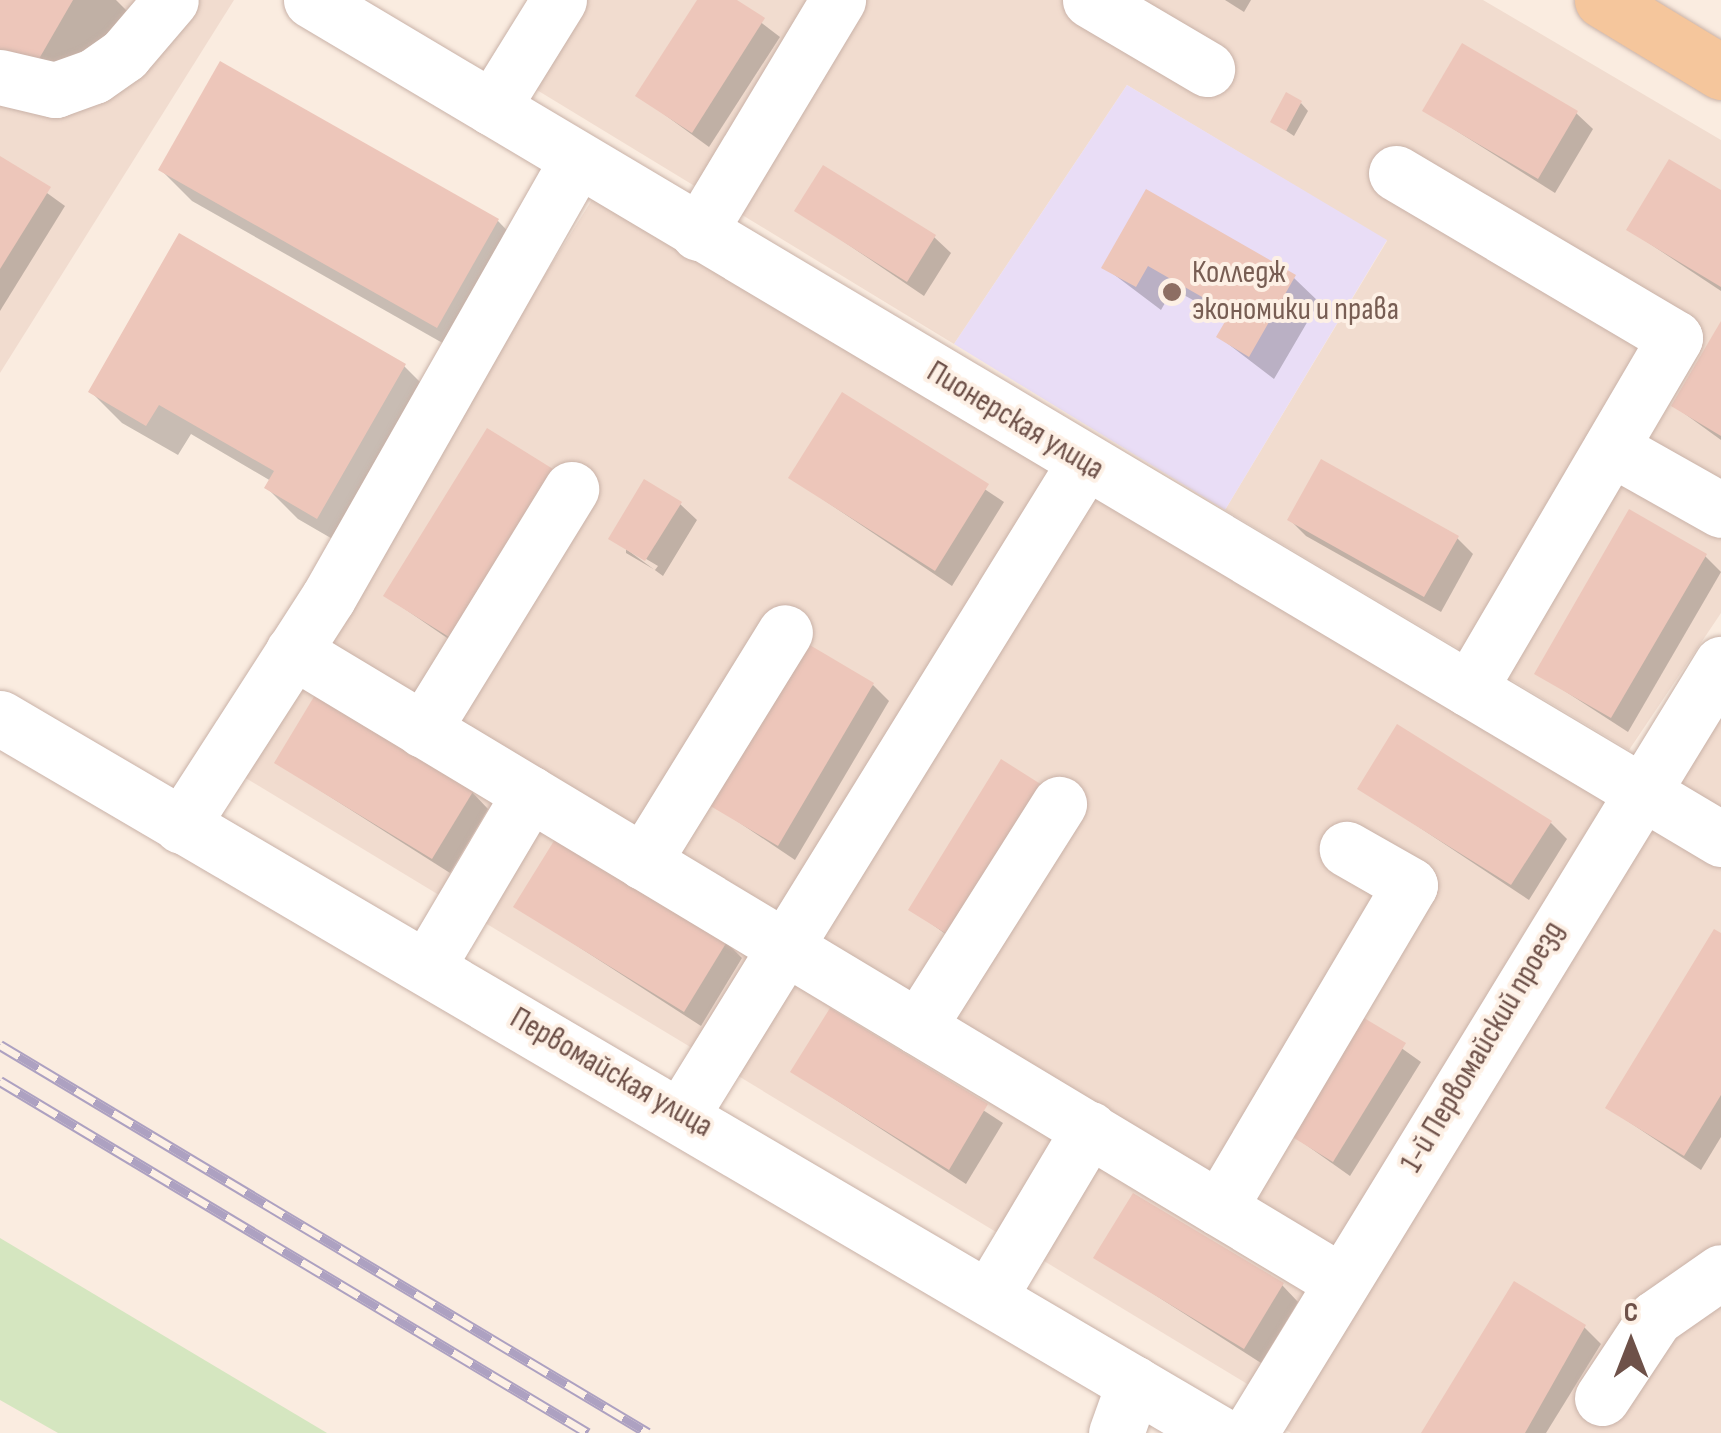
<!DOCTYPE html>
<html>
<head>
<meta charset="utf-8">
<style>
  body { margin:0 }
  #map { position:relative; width:1721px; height:1433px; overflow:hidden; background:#faece0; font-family:"Sofia Sans Condensed",sans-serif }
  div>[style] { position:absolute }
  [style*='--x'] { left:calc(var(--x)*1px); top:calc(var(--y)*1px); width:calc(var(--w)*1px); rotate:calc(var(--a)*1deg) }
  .residential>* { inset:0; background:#f1dccf }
  .education>* { inset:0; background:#e9ddf6 }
  .green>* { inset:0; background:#d5e6c0 }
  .shadow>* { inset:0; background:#0003 }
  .building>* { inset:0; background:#edc6ba }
  .roads { filter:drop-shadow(0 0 2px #c9b2a8) drop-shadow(0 0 2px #c9b2a8) }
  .minor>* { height:55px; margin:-27.5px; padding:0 27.5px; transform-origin:27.5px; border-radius:27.5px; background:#fff }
  .major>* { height:55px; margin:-27.5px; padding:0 27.5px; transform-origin:27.5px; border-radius:27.5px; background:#f5c69c }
  .rail>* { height:11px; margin-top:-5.5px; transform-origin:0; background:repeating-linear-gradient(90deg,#fdf0e5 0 22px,#ada1c1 0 44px); box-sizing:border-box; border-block:2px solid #ada1c1 }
  .dots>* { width:28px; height:28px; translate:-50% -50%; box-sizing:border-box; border:5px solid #fdf0e5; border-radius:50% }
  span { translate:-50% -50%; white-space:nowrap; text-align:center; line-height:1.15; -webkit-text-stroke:8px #fdf0e5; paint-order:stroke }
  .education-label { font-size:32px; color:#785e54 }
  .left { translate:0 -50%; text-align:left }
  .street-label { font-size:32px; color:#6e5149 }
  .north { position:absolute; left:1581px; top:1293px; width:100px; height:100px; -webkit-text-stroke:8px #fdf0e5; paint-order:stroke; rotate:0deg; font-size:28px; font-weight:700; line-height:40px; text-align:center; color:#6e5149 }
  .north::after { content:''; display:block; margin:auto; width:35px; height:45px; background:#6e5149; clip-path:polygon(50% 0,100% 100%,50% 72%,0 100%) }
</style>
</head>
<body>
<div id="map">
  <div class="residential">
    <div style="clip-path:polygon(0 0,234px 0,0 373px)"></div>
    <div style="clip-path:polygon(586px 0,1483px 0,1721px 140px,1721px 613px,1629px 750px,1225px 510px,1387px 241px,1127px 85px,954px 344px,532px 87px)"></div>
    <div style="clip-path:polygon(595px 195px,1606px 800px,1249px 1385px,234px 771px)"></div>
    <div style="clip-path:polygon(1721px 704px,1721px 813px,1670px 783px)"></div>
    <div style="clip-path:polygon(1639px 790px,1721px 839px,1721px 1433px,1291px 1433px,1261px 1415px)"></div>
  </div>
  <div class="education">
    <div style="clip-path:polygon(1127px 85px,1387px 240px,1225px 510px,954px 344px)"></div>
  </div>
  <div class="green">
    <div style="clip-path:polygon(0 1238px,327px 1433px,58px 1433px,0 1400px)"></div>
  </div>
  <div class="shadow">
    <div style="clip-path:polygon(0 0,116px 0,130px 14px,74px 111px)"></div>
    <div style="clip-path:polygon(700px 0,732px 0,780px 37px,709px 147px,639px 96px)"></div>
    <div style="clip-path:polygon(1225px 0,1251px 0,1244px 12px)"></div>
    <div style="clip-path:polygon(221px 64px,498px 221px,529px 253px,469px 358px,192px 201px,161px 170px)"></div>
    <div style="clip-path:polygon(1301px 103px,1308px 111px,1294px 136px,1273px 122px)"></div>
    <div style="clip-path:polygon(1425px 111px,1576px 113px,1593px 129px,1555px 193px)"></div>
    <div style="clip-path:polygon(0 159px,65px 206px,0 311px)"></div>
    <div style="clip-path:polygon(1147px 192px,1294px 278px,1319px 302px,1274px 379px,1219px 337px,1229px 320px,1173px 289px,1161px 310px,1104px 267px)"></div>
    <div style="clip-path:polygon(1721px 192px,1721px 291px,1629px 230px)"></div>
    <div style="clip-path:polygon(797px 210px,934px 237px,951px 253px,924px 296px)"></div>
    <div style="clip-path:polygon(1721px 326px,1721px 440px,1674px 406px)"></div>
    <div style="clip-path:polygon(404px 366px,435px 397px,348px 548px,298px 519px,267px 488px,271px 481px,191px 434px,178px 455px,122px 423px,91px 392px)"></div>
    <div style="clip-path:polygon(843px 395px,1004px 502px,952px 586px,791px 478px)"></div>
    <div style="clip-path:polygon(488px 432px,466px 651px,386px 596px)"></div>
    <div style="clip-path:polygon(evenodd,680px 504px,697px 520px,663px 576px,611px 538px,680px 504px,626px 547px,658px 566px,655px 570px,626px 553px,626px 547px)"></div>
    <div style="clip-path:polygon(1290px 520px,1457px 538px,1473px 554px,1441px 612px,1306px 536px)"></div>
    <div style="clip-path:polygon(1705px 556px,1721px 572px,1628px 732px,1537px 673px)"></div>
    <div style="clip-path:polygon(873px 685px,889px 701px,795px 860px,710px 803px)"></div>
    <div style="clip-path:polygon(277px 763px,472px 792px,488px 809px,450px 873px)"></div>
    <div style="clip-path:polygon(1002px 763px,975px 955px,912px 910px)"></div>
    <div style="clip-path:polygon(1360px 788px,1551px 823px,1567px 839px,1529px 900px)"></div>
    <div style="clip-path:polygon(517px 907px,726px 942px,742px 958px,701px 1026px)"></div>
    <div style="clip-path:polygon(1721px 936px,1721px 1137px,1701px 1170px,1608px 1108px)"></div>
    <div style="clip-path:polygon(830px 1011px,1003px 1123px,966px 1184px,793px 1072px)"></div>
    <div style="clip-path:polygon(1355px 1015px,1421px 1062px,1350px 1176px,1285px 1130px)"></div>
    <div style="clip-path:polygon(1096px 1257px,1282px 1285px,1298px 1302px,1261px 1363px)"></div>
    <div style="clip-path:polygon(1584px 1327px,1601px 1344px,1546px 1433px,1424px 1433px)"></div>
  </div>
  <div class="building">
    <div style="clip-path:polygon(0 0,73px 0,32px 71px,0 52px)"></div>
    <div style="clip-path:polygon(697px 0,737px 0,765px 18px,692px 133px,635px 96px)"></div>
    <div style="clip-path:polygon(1462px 43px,1578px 111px,1538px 179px,1422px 111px)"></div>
    <div style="clip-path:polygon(220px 61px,499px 219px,437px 328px,158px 170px)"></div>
    <div style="clip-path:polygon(1286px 92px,1302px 101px,1286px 131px,1270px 122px)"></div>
    <div style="clip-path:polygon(0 156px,51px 187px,0 269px)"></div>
    <div style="clip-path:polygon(1669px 159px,1721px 190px,1721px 287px,1626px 230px)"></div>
    <div style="clip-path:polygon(823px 165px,936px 235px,907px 282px,794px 211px)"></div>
    <div style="clip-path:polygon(1146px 189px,1296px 275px,1249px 357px,1216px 337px,1230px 313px,1148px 266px,1136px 287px,1101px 268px)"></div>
    <div style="clip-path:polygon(179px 233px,406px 364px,317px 519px,264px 488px,274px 471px,159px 405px,146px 426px,88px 392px)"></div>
    <div style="clip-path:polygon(1721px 321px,1721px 436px,1671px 406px)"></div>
    <div style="clip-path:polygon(842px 392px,989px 484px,935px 571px,788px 478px)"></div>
    <div style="clip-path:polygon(487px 428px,553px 469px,449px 637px,383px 596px)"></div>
    <div style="clip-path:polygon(1321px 459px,1459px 536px,1424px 597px,1287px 520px)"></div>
    <div style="clip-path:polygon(644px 479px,682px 502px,645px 561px,608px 539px)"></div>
    <div style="clip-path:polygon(1629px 509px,1707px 554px,1611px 718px,1534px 674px)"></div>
    <div style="clip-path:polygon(803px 641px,874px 683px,778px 846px,707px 804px)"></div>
    <div style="clip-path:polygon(315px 695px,474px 790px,432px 859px,274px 763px)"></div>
    <div style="clip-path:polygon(1397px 724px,1552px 821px,1511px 885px,1357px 789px)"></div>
    <div style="clip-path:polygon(1001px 759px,1050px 790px,958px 941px,908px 910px)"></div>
    <div style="clip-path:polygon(557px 836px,728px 940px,684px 1012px,513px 907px)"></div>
    <div style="clip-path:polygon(1714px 929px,1721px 933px,1721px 1095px,1684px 1156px,1605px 1108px)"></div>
    <div style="clip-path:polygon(830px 1008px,988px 1104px,949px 1170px,790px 1072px)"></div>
    <div style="clip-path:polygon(1354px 1012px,1406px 1043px,1333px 1162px,1281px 1130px)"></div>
    <div style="clip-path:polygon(1133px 1193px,1284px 1283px,1244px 1349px,1093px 1258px)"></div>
    <div style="clip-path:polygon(1514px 1281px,1586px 1325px,1525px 1433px,1421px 1433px)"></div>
  </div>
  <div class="roads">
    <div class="minor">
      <div style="--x:311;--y:0;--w:1641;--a:30.75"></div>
      <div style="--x:1090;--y:0;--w:136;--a:30.5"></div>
      <div style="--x:0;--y:77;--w:57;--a:13.3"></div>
      <div style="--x:55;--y:90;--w:41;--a:-19.7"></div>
      <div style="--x:94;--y:76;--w:37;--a:-35"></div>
      <div style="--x:124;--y:55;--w:72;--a:-49.5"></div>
      <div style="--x:492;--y:108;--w:127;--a:-58.2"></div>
      <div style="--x:1396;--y:173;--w:324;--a:30.6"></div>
      <div style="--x:1675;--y:338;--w:407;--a:120.4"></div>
      <div style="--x:698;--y:233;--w:272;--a:-59"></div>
      <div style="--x:1611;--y:448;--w:126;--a:29.4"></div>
      <div style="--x:293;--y:651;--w:1224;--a:31.03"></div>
      <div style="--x:0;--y:718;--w:1412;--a:30.41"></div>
      <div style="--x:423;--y:730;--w:283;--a:-58.4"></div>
      <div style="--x:181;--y:826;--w:271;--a:-57.2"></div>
      <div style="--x:328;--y:598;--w:504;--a:-60.38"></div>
      <div style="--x:643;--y:862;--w:270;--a:-58.3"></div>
      <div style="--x:427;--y:967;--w:202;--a:-59.4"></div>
      <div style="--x:918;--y:1027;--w:264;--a:-57.7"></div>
      <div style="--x:682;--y:1114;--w:766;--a:-58.28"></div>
      <div style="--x:1219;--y:1208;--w:375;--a:-59.4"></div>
      <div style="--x:1410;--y:885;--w:73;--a:-150.3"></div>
      <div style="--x:989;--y:1297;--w:196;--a:-59.2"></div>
      <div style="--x:1602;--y:1398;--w:96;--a:-56.5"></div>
      <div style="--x:1655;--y:1318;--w:80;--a:-34.9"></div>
      <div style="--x:1116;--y:1433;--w:53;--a:-70.2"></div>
      <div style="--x:1250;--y:1433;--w:902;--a:-58.51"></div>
    </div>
    <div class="major">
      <div style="--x:1602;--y:0;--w:139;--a:31.2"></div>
    </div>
  </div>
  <div class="rail">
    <div style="--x:0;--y:1045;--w:755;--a:30.91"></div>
    <div style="--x:0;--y:1081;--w:685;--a:30.91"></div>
  </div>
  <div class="dots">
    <div style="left:1172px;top:292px;background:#8d6e63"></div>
  </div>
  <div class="education-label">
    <span class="left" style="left:1192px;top:292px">Колледж<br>экономики и права</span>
  </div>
  <div class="street-label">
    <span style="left:1015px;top:421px;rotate:31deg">Пионерская улица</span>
    <span style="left:1483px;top:1047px;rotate:-59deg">1-й Первомайский проезд</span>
    <span style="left:611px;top:1073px;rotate:30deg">Первомайская улица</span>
  </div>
  <div class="north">С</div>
</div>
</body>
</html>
